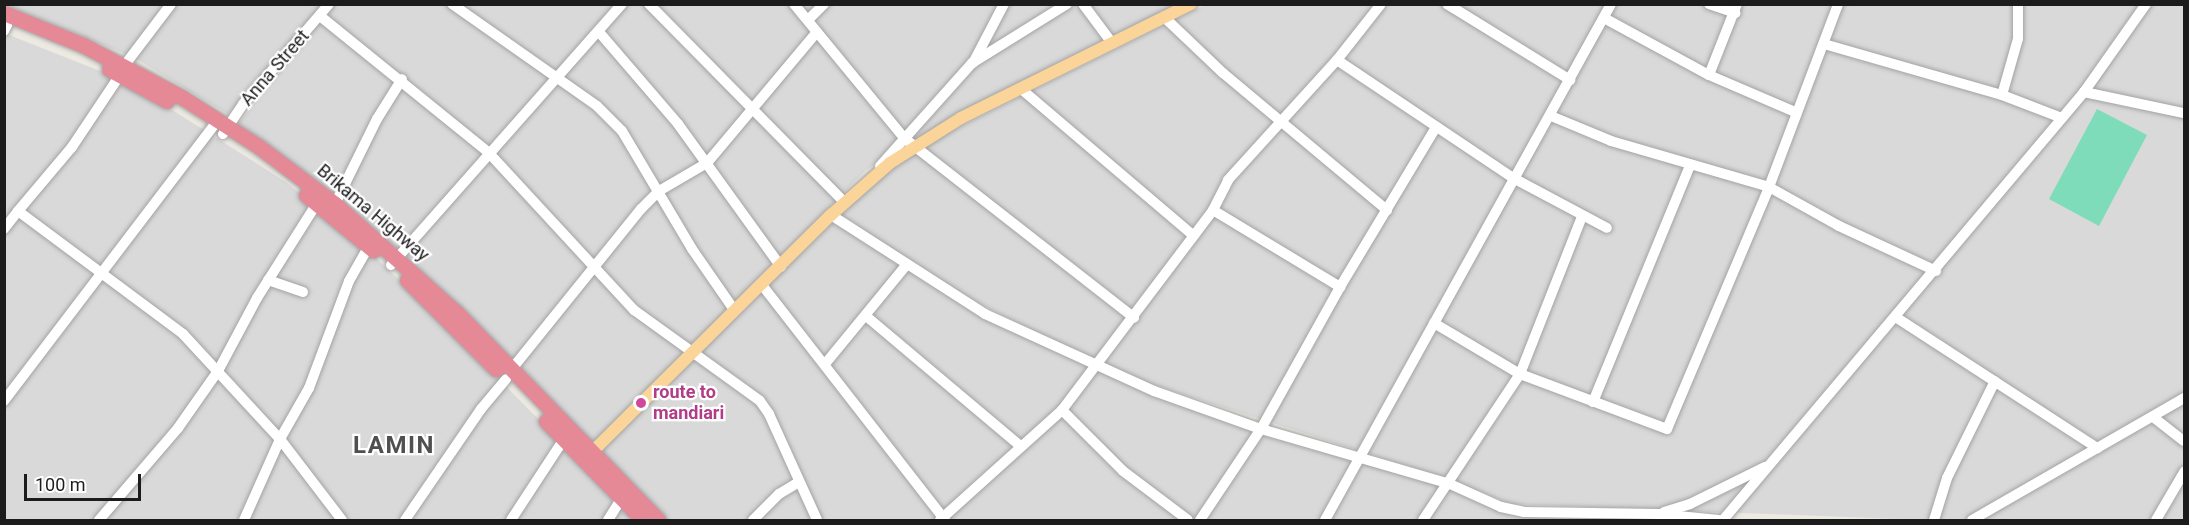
<!DOCTYPE html>
<html>
<head>
<meta charset="utf-8">
<style>
  body { margin:0 }
  #map { position:relative; width:2189px; height:525px; overflow:hidden; background:#edeae2; font-family:Roboto,sans-serif }
  div>[style] { position:absolute }
  [style*='--x'] { left:calc(var(--x)*1px); top:calc(var(--y)*1px); width:calc(var(--w)*1px); rotate:calc(var(--a)*1deg) }
  .residential>* { inset:0; background:#dad9d9 }
  .pitch>* { inset:0; background:#7fdcbb }
  .roads { filter:drop-shadow(0 0 2px #a3a3a3) drop-shadow(0 0 2px #a3a3a3) }
  .minor>* { height:10px; margin:-5px; padding:0 5px; transform-origin:5px; border-radius:5px; background:#fff }
  .major>* { height:12px; margin:-6px; padding:0 6px; transform-origin:6px; border-radius:6px; background:#fad499 }
  .highway>* { height:15px; margin:-7.5px; padding:0 7.5px; transform-origin:7.5px; border-radius:7.5px; background:#e58997 }
  .dots>* { width:16px; height:16px; translate:-50% -50%; box-sizing:border-box; border:3px solid #fff; border-radius:50% }
  span { translate:-50% -50%; white-space:nowrap; text-align:center; line-height:1.15; -webkit-text-stroke:4.5px #fff; paint-order:stroke }
  .street-label { font-size:18px; color:#1c1c1c }
  .hotel-label { font-size:18px; color:#b23c85; font-weight:700 }
  .left { translate:0 -50%; text-align:left }
  .district-label { font-size:24px; color:#4f4f4f; font-weight:700; letter-spacing:1.5px }
  .frame { position:absolute; inset:0; border:6px solid #1c1c1c; pointer-events:none }
  .scale { position:absolute; left:24px; top:474px; width:117px; height:27px; box-sizing:border-box; border:3px solid #1c1c1c; border-top:0; padding-left:8px; font-size:18px; line-height:21px; white-space:nowrap; color:#1c1c1c; -webkit-text-stroke:4px #fff; paint-order:stroke }
</style>
</head>
<body>
<div id="map">
  <div class="residential">
    <div style="clip-path:polygon(6px 5px,325px 5px,228px 114px,133px 57px)"></div>
    <div style="clip-path:polygon(334px 5px,1181px 5px,936px 127px,866px 170px,594px 444px,395px 247px,238px 124px)"></div>
    <div style="clip-path:polygon(1205px 5px,2184px 5px,2184px 520px,1924px 520px,1512px 504px,1442px 477px,1126px 376px,956px 292px,841px 214px,879px 176px,936px 139px)"></div>
    <div style="clip-path:polygon(4px 33px,100px 71px,166px 106px,286px 182px,371px 253px,454px 333px,637px 520px,5px 520px)"></div>
    <div style="clip-path:polygon(832px 219px,941px 291px,1193px 409px,1541px 517px,1612px 520px,666px 520px,598px 452px)"></div>
  </div>
  <div class="pitch">
    <div style="clip-path:polygon(2097px 109px,2147px 135px,2099px 226px,2049px 199px)"></div>
  </div>
  <div class="roads">
    <div class="minor">
      <div style="--x:452;--y:4;--w:177;--a:35.1"></div>
      <div style="--x:597;--y:106;--w:35;--a:45"></div>
      <div style="--x:622;--y:131;--w:137;--a:59.3"></div>
      <div style="--x:692;--y:249;--w:75;--a:55.3"></div>
      <div style="--x:649;--y:4;--w:278;--a:45.4"></div>
      <div style="--x:794;--y:4;--w:173;--a:50.6"></div>
      <div style="--x:904;--y:138;--w:292;--a:38"></div>
      <div style="--x:1083;--y:4;--w:49;--a:53.4"></div>
      <div style="--x:1447;--y:4;--w:145;--a:31.7"></div>
      <div style="--x:1709;--y:4;--w:28;--a:19"></div>
      <div style="--x:320;--y:16;--w:218;--a:39"></div>
      <div style="--x:489;--y:153;--w:214;--a:47.3"></div>
      <div style="--x:634;--y:310;--w:155;--a:35.8"></div>
      <div style="--x:760;--y:401;--w:16;--a:55"></div>
      <div style="--x:769;--y:414;--w:116;--a:65.6"></div>
      <div style="--x:1164;--y:17;--w:81;--a:43.5"></div>
      <div style="--x:1223;--y:73;--w:214;--a:39.9"></div>
      <div style="--x:1604;--y:18;--w:119;--a:28.5"></div>
      <div style="--x:1709;--y:75;--w:94;--a:23.3"></div>
      <div style="--x:808;--y:20;--w:23;--a:-45"></div>
      <div style="--x:4;--y:31;--w:7;--a:-63"></div>
      <div style="--x:599;--y:32;--w:121;--a:49.3"></div>
      <div style="--x:678;--y:124;--w:176;--a:54.2"></div>
      <div style="--x:1824;--y:44;--w:185;--a:16"></div>
      <div style="--x:2002;--y:95;--w:61;--a:21.1"></div>
      <div style="--x:1337;--y:60;--w:214;--a:33.8"></div>
      <div style="--x:1515;--y:179;--w:104;--a:28"></div>
      <div style="--x:973;--y:63;--w:67;--a:-62.3"></div>
      <div style="--x:124;--y:66;--w:78;--a:-52.8"></div>
      <div style="--x:120;--y:75;--w:87;--a:123.7"></div>
      <div style="--x:72;--y:147;--w:84;--a:130.2"></div>
      <div style="--x:18;--y:211;--w:206;--a:36.7"></div>
      <div style="--x:183;--y:334;--w:143;--a:47.3"></div>
      <div style="--x:280;--y:439;--w:102;--a:52.6"></div>
      <div style="--x:1709;--y:75;--w:76;--a:-68.5"></div>
      <div style="--x:1020;--y:88;--w:228;--a:40.4"></div>
      <div style="--x:2084;--y:92;--w:102;--a:11.9"></div>
      <div style="--x:2002;--y:95;--w:58;--a:-74.1"></div>
      <div style="--x:2018;--y:39;--w:35;--a:-90"></div>
      <div style="--x:1551;--y:116;--w:65;--a:22.6"></div>
      <div style="--x:1611;--y:141;--w:165;--a:16.2"></div>
      <div style="--x:1769;--y:187;--w:80;--a:29.1"></div>
      <div style="--x:1839;--y:226;--w:107;--a:24.9"></div>
      <div style="--x:223;--y:134;--w:36;--a:-56"></div>
      <div style="--x:243;--y:104;--w:132;--a:-49.3"></div>
      <div style="--x:880;--y:166;--w:138;--a:-48.2"></div>
      <div style="--x:972;--y:63;--w:112;--a:-31.8"></div>
      <div style="--x:335;--y:204;--w:95;--a:-63.7"></div>
      <div style="--x:377;--y:119;--w:47;--a:-58"></div>
      <div style="--x:1213;--y:210;--w:149;--a:31.2"></div>
      <div style="--x:831;--y:215;--w:183;--a:32.7"></div>
      <div style="--x:985;--y:314;--w:186;--a:24.5"></div>
      <div style="--x:1154;--y:391;--w:114;--a:19.6"></div>
      <div style="--x:1261;--y:429;--w:197;--a:16.2"></div>
      <div style="--x:1450;--y:484;--w:56;--a:24.3"></div>
      <div style="--x:1501;--y:507;--w:24;--a:12"></div>
      <div style="--x:1524;--y:512;--w:134;--a:0.9"></div>
      <div style="--x:1658;--y:514;--w:61;--a:5.6"></div>
      <div style="--x:4;--y:229;--w:23;--a:-52"></div>
      <div style="--x:391;--y:265;--w:349;--a:-48.5"></div>
      <div style="--x:268;--y:280;--w:37;--a:19"></div>
      <div style="--x:762;--y:285;--w:298;--a:52.1"></div>
      <div style="--x:866;--y:316;--w:200;--a:40.1"></div>
      <div style="--x:1897;--y:318;--w:239;--a:33"></div>
      <div style="--x:1434;--y:323;--w:100;--a:30.7"></div>
      <div style="--x:1520;--y:374;--w:157;--a:20.5"></div>
      <div style="--x:1667;--y:429;--w:263;--a:-67.1"></div>
      <div style="--x:1769;--y:187;--w:196;--a:-69.3"></div>
      <div style="--x:825;--y:364;--w:129;--a:-50.6"></div>
      <div style="--x:511;--y:370;--w:207;--a:-51.1"></div>
      <div style="--x:641;--y:209;--w:25;--a:-45"></div>
      <div style="--x:659;--y:191;--w:56;--a:-30.3"></div>
      <div style="--x:707;--y:163;--w:171;--a:-50"></div>
      <div style="--x:4;--y:401;--w:345;--a:-52.7"></div>
      <div style="--x:1593;--y:402;--w:255;--a:-67.7"></div>
      <div style="--x:1062;--y:410;--w:86;--a:45"></div>
      <div style="--x:1123;--y:471;--w:81;--a:37"></div>
      <div style="--x:2153;--y:417;--w:39;--a:38"></div>
      <div style="--x:1664;--y:512;--w:27;--a:-17"></div>
      <div style="--x:1690;--y:504;--w:84;--a:-26.3"></div>
      <div style="--x:99;--y:520;--w:121;--a:-49.3"></div>
      <div style="--x:178;--y:428;--w:70;--a:-54.9"></div>
      <div style="--x:218;--y:371;--w:83;--a:-61.9"></div>
      <div style="--x:257;--y:298;--w:112;--a:-57.7"></div>
      <div style="--x:244;--y:520;--w:89;--a:-66"></div>
      <div style="--x:280;--y:439;--w:59;--a:-60.4"></div>
      <div style="--x:309;--y:388;--w:114;--a:-69.5"></div>
      <div style="--x:349;--y:281;--w:40;--a:-60.3"></div>
      <div style="--x:405;--y:520;--w:135;--a:-55.6"></div>
      <div style="--x:481;--y:409;--w:39;--a:-50"></div>
      <div style="--x:511;--y:520;--w:97;--a:-56.8"></div>
      <div style="--x:608;--y:520;--w:25;--a:-58"></div>
      <div style="--x:753;--y:520;--w:37;--a:-45"></div>
      <div style="--x:779;--y:494;--w:23;--a:-31"></div>
      <div style="--x:940;--y:520;--w:164;--a:-42"></div>
      <div style="--x:1062;--y:410;--w:251;--a:-52.9"></div>
      <div style="--x:1213;--y:210;--w:34;--a:-63"></div>
      <div style="--x:1228;--y:180;--w:162;--a:-47.8"></div>
      <div style="--x:1337;--y:60;--w:71;--a:-51.8"></div>
      <div style="--x:1200;--y:520;--w:110;--a:-56.2"></div>
      <div style="--x:1261;--y:429;--w:162;--a:-60.9"></div>
      <div style="--x:1340;--y:287;--w:187;--a:-59"></div>
      <div style="--x:1325;--y:520;--w:590;--a:-61"></div>
      <div style="--x:1423;--y:520;--w:175;--a:-56.4"></div>
      <div style="--x:1520;--y:374;--w:169;--a:-68.5"></div>
      <div style="--x:1723;--y:520;--w:560;--a:-49.85"></div>
      <div style="--x:2084;--y:92;--w:108;--a:-54.8"></div>
      <div style="--x:1934;--y:520;--w:44;--a:-72.8"></div>
      <div style="--x:1947;--y:478;--w:108;--a:-63.7"></div>
      <div style="--x:1972;--y:520;--w:245;--a:-29.9"></div>
      <div style="--x:2156;--y:520;--w:56;--a:-59.7"></div>
    </div>
    <div class="major">
      <div style="--x:587;--y:457;--w:344;--a:-44.8"></div>
      <div style="--x:831;--y:215;--w:79;--a:-41.4"></div>
      <div style="--x:890;--y:163;--w:84;--a:-32.4"></div>
      <div style="--x:961;--y:118;--w:257;--a:-26.4"></div>
    </div>
    <div class="highway">
      <div style="--x:4;--y:13;--w:85;--a:22.1"></div>
      <div style="--x:83;--y:45;--w:113;--a:27.9"></div>
      <div style="--x:183;--y:98;--w:89;--a:32.6"></div>
      <div style="--x:258;--y:146;--w:96;--a:37"></div>
      <div style="--x:335;--y:204;--w:162;--a:41.8"></div>
      <div style="--x:456;--y:312;--w:290;--a:45.8"></div>
      <div style="--x:109;--y:69;--w:66;--a:28.9"></div>
      <div style="--x:306;--y:195;--w:87;--a:39.4"></div>
      <div style="--x:407;--y:280;--w:126;--a:45"></div>
      <div style="--x:546;--y:421;--w:139;--a:45.6"></div>
    </div>
  </div>
  <div class="dots">
    <div style="left:641px;top:403px;background:#d1479c"></div>
  </div>
  <div class="street-label">
    <span style="left:275px;top:68px;rotate:-49deg">Anna Street</span>
    <span style="left:373px;top:213px;rotate:40deg">Brikama Highway</span>
  </div>
  <div class="hotel-label">
    <span class="left" style="left:653px;top:403px">route to<br>mandiari</span>
  </div>
  <div class="district-label">
    <span style="left:394px;top:446px">LAMIN</span>
  </div>
  <div class="frame"></div>
  <div class="scale">100 m</div>
</div>
</body>
</html>
